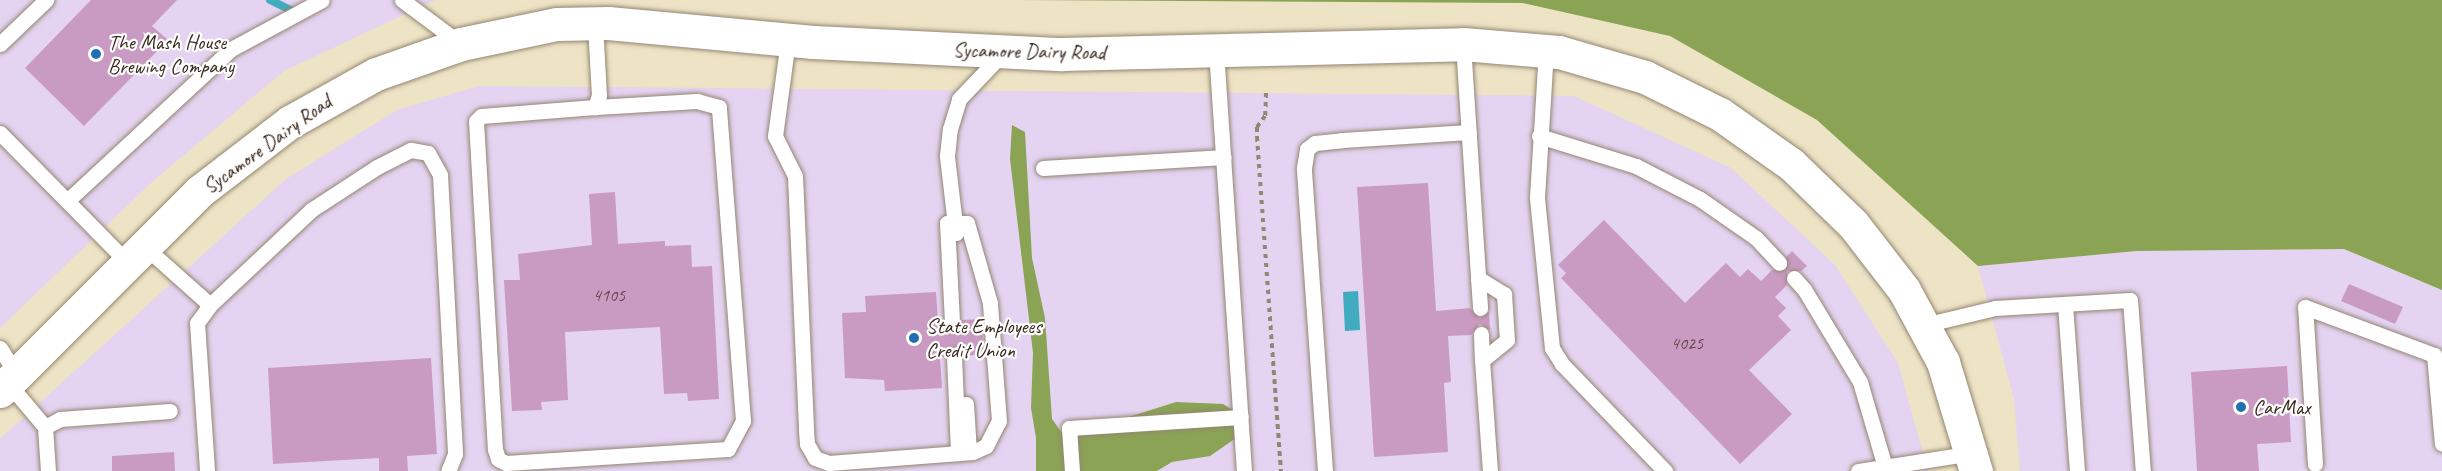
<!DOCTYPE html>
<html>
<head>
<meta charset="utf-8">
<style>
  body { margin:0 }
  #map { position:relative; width:2442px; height:471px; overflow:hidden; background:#ede3c5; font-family:Caveat,sans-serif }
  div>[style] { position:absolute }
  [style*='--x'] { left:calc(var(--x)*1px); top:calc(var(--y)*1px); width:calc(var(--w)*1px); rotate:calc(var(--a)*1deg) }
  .built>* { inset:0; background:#e4d3f1 }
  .forest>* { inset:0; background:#8aa355 }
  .water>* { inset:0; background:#41abc0 }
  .stream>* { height:8px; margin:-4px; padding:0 4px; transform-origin:4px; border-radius:4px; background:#41abc0 }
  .building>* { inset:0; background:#ca9bc2 }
  .path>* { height:4px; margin-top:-2px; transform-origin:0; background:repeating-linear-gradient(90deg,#948672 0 4.5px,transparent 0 9px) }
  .roads { filter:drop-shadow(0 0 2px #948672) drop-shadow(0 0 2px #948672) }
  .lane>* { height:15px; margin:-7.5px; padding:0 7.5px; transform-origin:7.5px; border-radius:7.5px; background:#fff }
  .secondary>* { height:33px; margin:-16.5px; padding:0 16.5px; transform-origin:16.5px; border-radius:16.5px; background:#fff }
  .dots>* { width:16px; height:16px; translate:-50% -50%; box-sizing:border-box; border:3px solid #fff; border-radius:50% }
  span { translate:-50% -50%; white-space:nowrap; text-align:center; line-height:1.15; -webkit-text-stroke:4.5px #fff; paint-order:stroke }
  .number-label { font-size:18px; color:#5f4647 }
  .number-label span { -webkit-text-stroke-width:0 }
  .poi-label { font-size:21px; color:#3b2a1e }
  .left { translate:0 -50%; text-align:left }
  .street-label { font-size:21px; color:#3b2a1e }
</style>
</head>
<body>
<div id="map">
  <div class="built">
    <div style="clip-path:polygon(0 0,435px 0,284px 71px,153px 181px,0 328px)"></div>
    <div style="clip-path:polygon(479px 86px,1574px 96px,1731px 168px,1835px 265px,1898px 363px,1928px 471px,0 471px,0 439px,286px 179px,397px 110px)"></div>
    <div style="clip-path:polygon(2344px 249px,2442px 290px,2442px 471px,2020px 471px,2014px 399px,1978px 266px,2136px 251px)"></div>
  </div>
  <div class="forest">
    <div style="clip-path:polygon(1002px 0,2442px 0,2442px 290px,2344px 249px,2136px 251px,1978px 266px,1817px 120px,1670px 36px,1523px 3px)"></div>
    <div style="clip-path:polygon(1012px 125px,1025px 132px,1032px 258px,1045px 318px,1052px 419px,1065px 437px,1176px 402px,1223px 404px,1242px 416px,1236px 438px,1210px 456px,1172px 462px,1157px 471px,1036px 471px,1036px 438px,1031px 408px,1033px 353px,1010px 159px)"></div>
  </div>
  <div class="water">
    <div style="clip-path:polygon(1358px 291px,1360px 330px,1345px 331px,1343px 292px)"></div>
  </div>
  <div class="stream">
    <div style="--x:270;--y:0;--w:30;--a:26"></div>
  </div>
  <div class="building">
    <div style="clip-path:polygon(91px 0,177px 0,152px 26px,168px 40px,84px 126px,25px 68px)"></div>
    <div style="clip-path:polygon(1428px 183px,1436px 311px,1470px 308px,1480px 318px,1489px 312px,1490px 330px,1480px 324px,1471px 335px,1448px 336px,1451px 382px,1444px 383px,1448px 452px,1374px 457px,1357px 187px)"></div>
    <div style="clip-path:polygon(615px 192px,618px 244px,665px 241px,665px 246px,691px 245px,692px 267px,712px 266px,719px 399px,688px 401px,687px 393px,664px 394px,660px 327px,565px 332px,568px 400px,541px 402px,542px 410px,512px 411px,504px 280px,520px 280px,518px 254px,592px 245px,589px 194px)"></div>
    <div style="clip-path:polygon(1604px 220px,1685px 303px,1726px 263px,1740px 277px,1748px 269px,1761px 281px,1772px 270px,1786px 270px,1786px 257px,1792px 251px,1807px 266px,1801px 271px,1787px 271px,1787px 285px,1775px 297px,1786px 308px,1778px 316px,1791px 330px,1749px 370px,1792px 414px,1740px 464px,1561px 278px,1566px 273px,1558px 265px)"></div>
    <div style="clip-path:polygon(2349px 284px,2403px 307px,2395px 324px,2341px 301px)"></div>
    <div style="clip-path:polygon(936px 292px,938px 321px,947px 329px,957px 329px,962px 320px,981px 319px,984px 354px,964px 356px,958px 347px,948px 348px,944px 357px,940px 357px,942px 388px,885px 391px,884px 380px,845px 378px,842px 313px,866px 312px,865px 296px)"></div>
    <div style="clip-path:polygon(431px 358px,437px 454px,407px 456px,408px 471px,379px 471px,379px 458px,273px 464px,268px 368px)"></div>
    <div style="clip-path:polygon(2287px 366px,2291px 442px,2257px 444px,2259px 471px,2197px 471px,2191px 372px)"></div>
    <div style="clip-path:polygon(174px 452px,175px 471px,112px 471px,112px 456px)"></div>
  </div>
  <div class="path">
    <div style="--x:1266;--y:93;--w:23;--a:92"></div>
    <div style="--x:1265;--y:116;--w:14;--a:126"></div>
    <div style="--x:1257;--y:127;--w:10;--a:90"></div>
    <div style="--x:1257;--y:137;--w:335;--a:85.9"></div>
  </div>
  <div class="roads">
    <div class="lane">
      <div style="--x:402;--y:0;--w:74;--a:36.7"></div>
      <div style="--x:595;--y:24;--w:71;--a:86.8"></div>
      <div style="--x:599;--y:95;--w:13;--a:108"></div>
      <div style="--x:595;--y:107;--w:114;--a:175.5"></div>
      <div style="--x:481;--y:116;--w:7;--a:135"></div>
      <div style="--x:476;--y:121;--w:329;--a:86.7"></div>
      <div style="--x:495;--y:449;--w:10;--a:73"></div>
      <div style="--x:498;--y:459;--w:9;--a:27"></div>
      <div style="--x:506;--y:463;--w:222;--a:-3.6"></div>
      <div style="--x:728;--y:449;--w:32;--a:-62"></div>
      <div style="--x:743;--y:421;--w:315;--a:-94.4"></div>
      <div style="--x:719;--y:107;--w:23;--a:-165"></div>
      <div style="--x:697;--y:101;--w:102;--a:176.6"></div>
      <div style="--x:788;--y:40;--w:97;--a:97.7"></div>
      <div style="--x:775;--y:136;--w:45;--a:63.4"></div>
      <div style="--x:795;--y:176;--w:254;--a:87.5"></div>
      <div style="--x:806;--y:430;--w:14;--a:86"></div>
      <div style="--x:807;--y:444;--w:16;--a:60"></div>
      <div style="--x:815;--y:458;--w:15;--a:20"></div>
      <div style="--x:829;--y:463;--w:144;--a:-4.4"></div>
      <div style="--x:973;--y:452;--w:14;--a:-25"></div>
      <div style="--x:986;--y:446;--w:28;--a:-63"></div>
      <div style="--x:999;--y:421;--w:118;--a:-94.4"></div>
      <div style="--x:990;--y:303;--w:83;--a:-106"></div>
      <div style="--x:967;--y:223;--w:20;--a:180"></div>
      <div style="--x:947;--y:223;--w:98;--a:87.1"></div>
      <div style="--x:0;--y:44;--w:64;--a:-43.7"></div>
      <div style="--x:1463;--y:44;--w:234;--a:86.3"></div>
      <div style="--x:1478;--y:278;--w:31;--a:32"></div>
      <div style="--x:1504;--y:294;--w:46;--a:86.3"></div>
      <div style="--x:1507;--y:340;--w:32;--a:141"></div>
      <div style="--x:1482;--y:360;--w:111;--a:85.9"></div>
      <div style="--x:1216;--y:50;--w:422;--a:86.2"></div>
      <div style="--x:1546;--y:50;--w:148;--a:93.5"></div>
      <div style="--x:1537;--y:198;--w:151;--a:84.3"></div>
      <div style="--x:1552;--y:348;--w:19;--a:58"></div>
      <div style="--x:1562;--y:364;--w:149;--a:46.1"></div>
      <div style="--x:0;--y:133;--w:95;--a:45.4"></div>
      <div style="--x:1539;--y:136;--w:102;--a:17.2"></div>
      <div style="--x:1636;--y:166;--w:72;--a:27.3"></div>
      <div style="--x:1700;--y:199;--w:68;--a:34.9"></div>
      <div style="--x:1756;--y:238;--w:34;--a:47"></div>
      <div style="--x:1043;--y:168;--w:181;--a:-3.5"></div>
      <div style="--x:956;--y:233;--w:78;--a:-96.7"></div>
      <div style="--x:947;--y:156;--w:27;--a:-84"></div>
      <div style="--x:950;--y:129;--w:31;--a:-73"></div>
      <div style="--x:959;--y:99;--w:62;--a:-46.3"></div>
      <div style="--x:145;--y:247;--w:87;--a:41.7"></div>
      <div style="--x:210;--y:305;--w:22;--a:126"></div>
      <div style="--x:197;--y:323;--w:148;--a:86.1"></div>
      <div style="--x:129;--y:264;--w:88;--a:-134.5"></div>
      <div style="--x:67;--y:201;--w:224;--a:-42.8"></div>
      <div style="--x:231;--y:49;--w:103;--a:-28.3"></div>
      <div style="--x:1478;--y:278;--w:30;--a:86"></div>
      <div style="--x:1794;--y:278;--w:15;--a:48"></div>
      <div style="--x:1804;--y:289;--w:109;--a:58.9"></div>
      <div style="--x:1860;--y:382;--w:89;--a:73.6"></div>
      <div style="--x:2065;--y:304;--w:167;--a:85.9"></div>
      <div style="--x:210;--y:305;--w:139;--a:-43.2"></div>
      <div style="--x:311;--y:210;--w:79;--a:-33.1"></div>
      <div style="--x:377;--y:167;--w:38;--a:-27"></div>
      <div style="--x:411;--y:150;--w:17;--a:10"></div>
      <div style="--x:428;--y:153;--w:25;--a:61"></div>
      <div style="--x:440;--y:175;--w:279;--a:86.9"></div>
      <div style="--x:455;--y:454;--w:18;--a:112"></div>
      <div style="--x:1924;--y:325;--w:73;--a:-13.5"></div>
      <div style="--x:1995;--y:308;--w:135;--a:-3.4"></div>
      <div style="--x:2130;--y:300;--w:171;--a:85.7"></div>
      <div style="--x:1481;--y:334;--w:26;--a:88"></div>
      <div style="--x:0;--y:348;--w:32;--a:58"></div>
      <div style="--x:954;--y:356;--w:97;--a:87.6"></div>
      <div style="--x:8;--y:383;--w:57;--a:49.9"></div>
      <div style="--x:45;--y:427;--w:44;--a:86.1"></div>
      <div style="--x:966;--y:404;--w:48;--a:86.4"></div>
      <div style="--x:45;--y:427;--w:17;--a:-28"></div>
      <div style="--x:60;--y:419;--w:110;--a:-4.2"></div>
      <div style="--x:2315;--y:464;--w:157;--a:-93.6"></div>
      <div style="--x:2305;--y:307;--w:138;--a:20.4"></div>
      <div style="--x:2434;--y:355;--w:89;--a:84.9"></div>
      <div style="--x:1072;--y:471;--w:43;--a:-94"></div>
      <div style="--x:1069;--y:428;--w:172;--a:-3.7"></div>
      <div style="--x:1325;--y:471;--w:304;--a:-94"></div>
      <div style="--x:1304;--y:168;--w:19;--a:-81"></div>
      <div style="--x:1307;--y:149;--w:10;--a:-37"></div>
      <div style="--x:1315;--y:143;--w:27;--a:-6"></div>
      <div style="--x:1342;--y:140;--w:127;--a:-3.6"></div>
      <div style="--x:1858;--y:471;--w:116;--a:-8.9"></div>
    </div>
    <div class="secondary">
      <div style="--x:0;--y:391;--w:283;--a:-45"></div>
      <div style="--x:200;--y:191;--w:113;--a:-37.5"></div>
      <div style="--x:290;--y:122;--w:98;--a:-29.2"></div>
      <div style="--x:376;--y:74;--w:90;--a:-19.4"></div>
      <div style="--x:461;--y:44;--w:98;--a:-11.8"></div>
      <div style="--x:557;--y:24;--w:51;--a:-1.1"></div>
      <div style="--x:608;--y:23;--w:206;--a:5.3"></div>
      <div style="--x:813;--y:42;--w:249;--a:2.8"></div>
      <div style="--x:1062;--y:54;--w:401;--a:-1.4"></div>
      <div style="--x:1463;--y:44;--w:96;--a:4.8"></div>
      <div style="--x:1559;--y:52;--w:90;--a:16.2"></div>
      <div style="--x:1645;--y:77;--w:84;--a:26.3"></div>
      <div style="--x:1720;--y:114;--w:87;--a:35.2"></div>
      <div style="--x:1791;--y:164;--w:86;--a:44.1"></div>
      <div style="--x:1853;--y:224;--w:83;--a:52.3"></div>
      <div style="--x:1904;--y:290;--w:82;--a:61.6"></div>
      <div style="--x:1943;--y:362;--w:114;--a:73.2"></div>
    </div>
  </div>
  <div class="dots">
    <div style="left:96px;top:54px;background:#1f6fb2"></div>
    <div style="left:914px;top:338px;background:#1f6fb2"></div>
    <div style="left:2241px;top:407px;background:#1f6fb2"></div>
  </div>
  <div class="number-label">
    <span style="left:609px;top:295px">4105</span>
    <span style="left:1687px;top:343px">4025</span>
  </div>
  <div class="poi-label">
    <span class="left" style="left:108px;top:54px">The Mash House<br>Brewing Company</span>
    <span class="left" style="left:926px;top:338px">State Employees<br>Credit Union</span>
    <span class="left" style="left:2253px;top:407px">CarMax</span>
  </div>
  <div class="street-label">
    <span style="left:1029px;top:51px;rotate:1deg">Sycamore Dairy Road</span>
    <span style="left:267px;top:144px;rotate:-36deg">Sycamore Dairy Road</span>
  </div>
</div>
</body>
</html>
